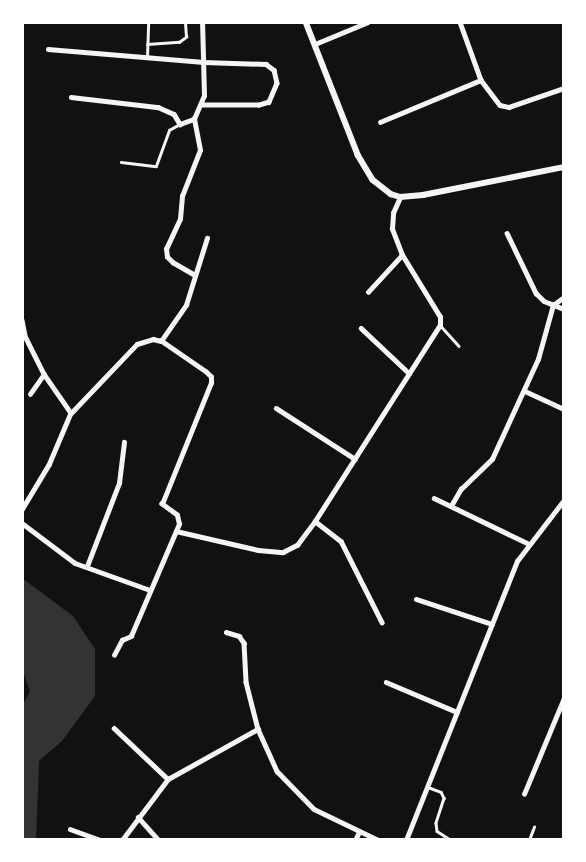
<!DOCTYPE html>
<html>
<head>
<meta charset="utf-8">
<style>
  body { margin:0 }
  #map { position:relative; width:586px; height:862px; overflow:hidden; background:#111; font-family:Barlow,sans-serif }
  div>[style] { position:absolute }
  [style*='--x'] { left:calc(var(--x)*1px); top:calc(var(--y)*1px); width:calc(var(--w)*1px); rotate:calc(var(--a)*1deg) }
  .water>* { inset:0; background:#333 }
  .service>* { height:2.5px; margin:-1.25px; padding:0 1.25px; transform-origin:1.25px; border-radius:1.25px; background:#f5f5f5 }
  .minor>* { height:4.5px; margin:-2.25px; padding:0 2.25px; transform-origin:2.25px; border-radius:2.25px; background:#f5f5f5 }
  .tertiary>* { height:5.5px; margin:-2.75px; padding:0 2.75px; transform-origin:2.75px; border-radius:2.75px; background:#f5f5f5 }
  span { translate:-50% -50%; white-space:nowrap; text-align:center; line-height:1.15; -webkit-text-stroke:5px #fff; paint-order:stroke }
  .frame { position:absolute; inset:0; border:24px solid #fff; pointer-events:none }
</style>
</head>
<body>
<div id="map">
  <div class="water">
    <div style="clip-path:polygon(22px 578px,73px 616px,95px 649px,95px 696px,62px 741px,39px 761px,36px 839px,23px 839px,23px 705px,30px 691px,23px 672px)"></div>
  </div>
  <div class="service">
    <div style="--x:147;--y:44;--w:32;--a:-4"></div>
    <div style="--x:179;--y:42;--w:9;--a:-36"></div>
    <div style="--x:186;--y:37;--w:15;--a:-94"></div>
    <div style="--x:147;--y:57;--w:35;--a:-88"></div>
    <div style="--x:121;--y:162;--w:35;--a:7"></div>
    <div style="--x:156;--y:166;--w:38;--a:-70"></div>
    <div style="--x:169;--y:130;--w:13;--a:-29"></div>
    <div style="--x:440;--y:325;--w:28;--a:48"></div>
    <div style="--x:428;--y:787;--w:14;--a:21"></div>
    <div style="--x:441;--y:792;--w:7;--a:63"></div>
    <div style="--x:444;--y:798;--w:26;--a:108"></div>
    <div style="--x:436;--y:823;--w:8;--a:83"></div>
    <div style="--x:437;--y:831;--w:17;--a:33"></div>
    <div style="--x:529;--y:840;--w:14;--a:-69"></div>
  </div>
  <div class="minor">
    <div style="--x:460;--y:22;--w:62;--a:70.1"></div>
    <div style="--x:481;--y:80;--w:31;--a:53"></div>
    <div style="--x:500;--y:105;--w:9;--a:13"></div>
    <div style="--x:509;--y:107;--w:58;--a:-19.1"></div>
    <div style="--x:315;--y:44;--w:57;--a:-22.5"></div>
    <div style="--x:48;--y:49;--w:156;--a:4.8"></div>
    <div style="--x:203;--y:62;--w:63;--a:1.8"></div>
    <div style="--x:266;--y:64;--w:10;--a:37"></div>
    <div style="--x:274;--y:70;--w:13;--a:77"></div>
    <div style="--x:277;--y:83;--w:21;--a:113"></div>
    <div style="--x:269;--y:102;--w:10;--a:163"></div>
    <div style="--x:259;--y:105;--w:57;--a:180"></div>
    <div style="--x:71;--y:97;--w:88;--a:6.6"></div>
    <div style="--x:158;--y:107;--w:17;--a:24"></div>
    <div style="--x:174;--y:114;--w:12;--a:59"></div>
    <div style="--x:180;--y:124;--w:15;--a:-20"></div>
    <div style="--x:380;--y:122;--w:109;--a:-22.6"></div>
    <div style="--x:507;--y:233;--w:67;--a:64.2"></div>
    <div style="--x:536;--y:293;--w:11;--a:45"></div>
    <div style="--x:544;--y:301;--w:22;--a:22"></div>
    <div style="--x:194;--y:275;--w:24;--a:-150"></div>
    <div style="--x:173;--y:263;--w:8;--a:-135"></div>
    <div style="--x:167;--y:257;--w:8;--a:-97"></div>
    <div style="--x:166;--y:249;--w:33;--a:-65"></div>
    <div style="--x:180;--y:219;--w:23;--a:-85"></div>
    <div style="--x:182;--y:196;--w:49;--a:-68.6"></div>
    <div style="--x:200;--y:150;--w:32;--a:-101"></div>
    <div style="--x:194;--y:119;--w:25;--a:-67"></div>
    <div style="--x:204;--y:96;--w:74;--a:-91.5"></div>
    <div style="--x:368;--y:292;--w:50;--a:-47.4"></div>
    <div style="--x:22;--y:320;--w:16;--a:79"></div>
    <div style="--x:25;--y:336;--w:42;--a:63.4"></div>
    <div style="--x:44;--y:374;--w:47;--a:55.3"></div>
    <div style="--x:71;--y:413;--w:56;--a:112.9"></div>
    <div style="--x:49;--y:465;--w:52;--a:121"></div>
    <div style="--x:361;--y:328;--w:66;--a:43.2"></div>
    <div style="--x:525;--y:391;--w:43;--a:24.8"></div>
    <div style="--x:30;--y:394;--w:24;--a:-55"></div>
    <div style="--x:276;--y:408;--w:94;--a:32.8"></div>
    <div style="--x:71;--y:413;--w:95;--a:-46.3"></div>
    <div style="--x:137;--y:344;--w:17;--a:-17"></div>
    <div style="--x:153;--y:339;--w:8;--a:14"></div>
    <div style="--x:161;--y:341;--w:44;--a:-55.2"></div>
    <div style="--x:186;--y:305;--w:70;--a:-72.6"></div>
    <div style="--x:434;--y:498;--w:103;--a:25.8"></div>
    <div style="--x:451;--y:506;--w:20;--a:-60"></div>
    <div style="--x:461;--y:489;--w:43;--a:-44.1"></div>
    <div style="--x:492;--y:459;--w:110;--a:-65.3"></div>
    <div style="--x:538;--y:359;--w:56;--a:-74.5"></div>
    <div style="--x:553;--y:305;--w:14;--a:-36"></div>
    <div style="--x:315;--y:521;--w:33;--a:38"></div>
    <div style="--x:341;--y:541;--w:91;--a:63.2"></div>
    <div style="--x:22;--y:523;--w:66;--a:37"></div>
    <div style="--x:75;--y:563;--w:80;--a:19.8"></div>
    <div style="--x:176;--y:531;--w:84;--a:13"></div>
    <div style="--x:258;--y:550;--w:25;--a:5"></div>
    <div style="--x:283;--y:552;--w:16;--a:-27"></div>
    <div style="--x:297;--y:545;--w:30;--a:-53"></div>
    <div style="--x:315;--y:521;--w:232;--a:-57.5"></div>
    <div style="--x:440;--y:325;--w:8;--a:-90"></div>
    <div style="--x:440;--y:317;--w:73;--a:-121.5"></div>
    <div style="--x:402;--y:255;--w:28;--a:-111"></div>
    <div style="--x:392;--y:229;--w:16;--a:-86"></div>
    <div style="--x:393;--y:213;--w:17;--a:-66"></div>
    <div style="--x:87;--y:566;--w:89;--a:-68.9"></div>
    <div style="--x:119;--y:483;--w:41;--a:-83"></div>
    <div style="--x:416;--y:599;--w:80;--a:18.2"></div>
    <div style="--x:226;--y:632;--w:14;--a:17"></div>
    <div style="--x:239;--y:636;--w:9;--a:54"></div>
    <div style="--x:244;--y:643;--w:39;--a:87"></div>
    <div style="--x:246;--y:682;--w:49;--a:75.7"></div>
    <div style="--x:258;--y:729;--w:46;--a:65.7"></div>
    <div style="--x:277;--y:771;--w:53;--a:45.8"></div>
    <div style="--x:314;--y:809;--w:71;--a:25.8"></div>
    <div style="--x:114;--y:655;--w:17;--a:-62"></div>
    <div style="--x:122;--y:640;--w:10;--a:-24"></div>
    <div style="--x:131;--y:636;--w:122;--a:-66.8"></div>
    <div style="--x:179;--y:524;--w:9;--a:-103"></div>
    <div style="--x:177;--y:515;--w:19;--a:-144"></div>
    <div style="--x:162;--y:504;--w:131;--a:-68"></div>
    <div style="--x:211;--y:383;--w:6;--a:-90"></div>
    <div style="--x:211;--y:377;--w:7;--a:-135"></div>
    <div style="--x:206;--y:372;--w:55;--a:-145.4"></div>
    <div style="--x:386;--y:682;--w:77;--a:22.9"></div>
    <div style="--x:114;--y:728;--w:74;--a:43.4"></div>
    <div style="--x:524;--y:794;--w:104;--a:-67.4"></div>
    <div style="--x:138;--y:817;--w:31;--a:48"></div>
    <div style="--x:70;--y:829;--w:32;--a:20"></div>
    <div style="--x:122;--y:840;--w:76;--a:-53"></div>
    <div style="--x:168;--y:779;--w:103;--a:-29.1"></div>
    <div style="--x:355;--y:840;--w:9;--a:-63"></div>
    <div style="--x:406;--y:840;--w:300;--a:-68.3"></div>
    <div style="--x:517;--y:561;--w:77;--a:-52.4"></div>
  </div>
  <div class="tertiary">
    <div style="--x:306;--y:22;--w:143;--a:68.6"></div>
    <div style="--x:358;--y:155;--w:29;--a:59"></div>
    <div style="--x:373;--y:180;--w:23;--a:38"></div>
    <div style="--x:391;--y:194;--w:9;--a:18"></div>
    <div style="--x:400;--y:197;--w:23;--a:-5"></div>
    <div style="--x:423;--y:195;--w:144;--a:-11.2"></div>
  </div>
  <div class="frame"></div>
</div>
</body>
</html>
